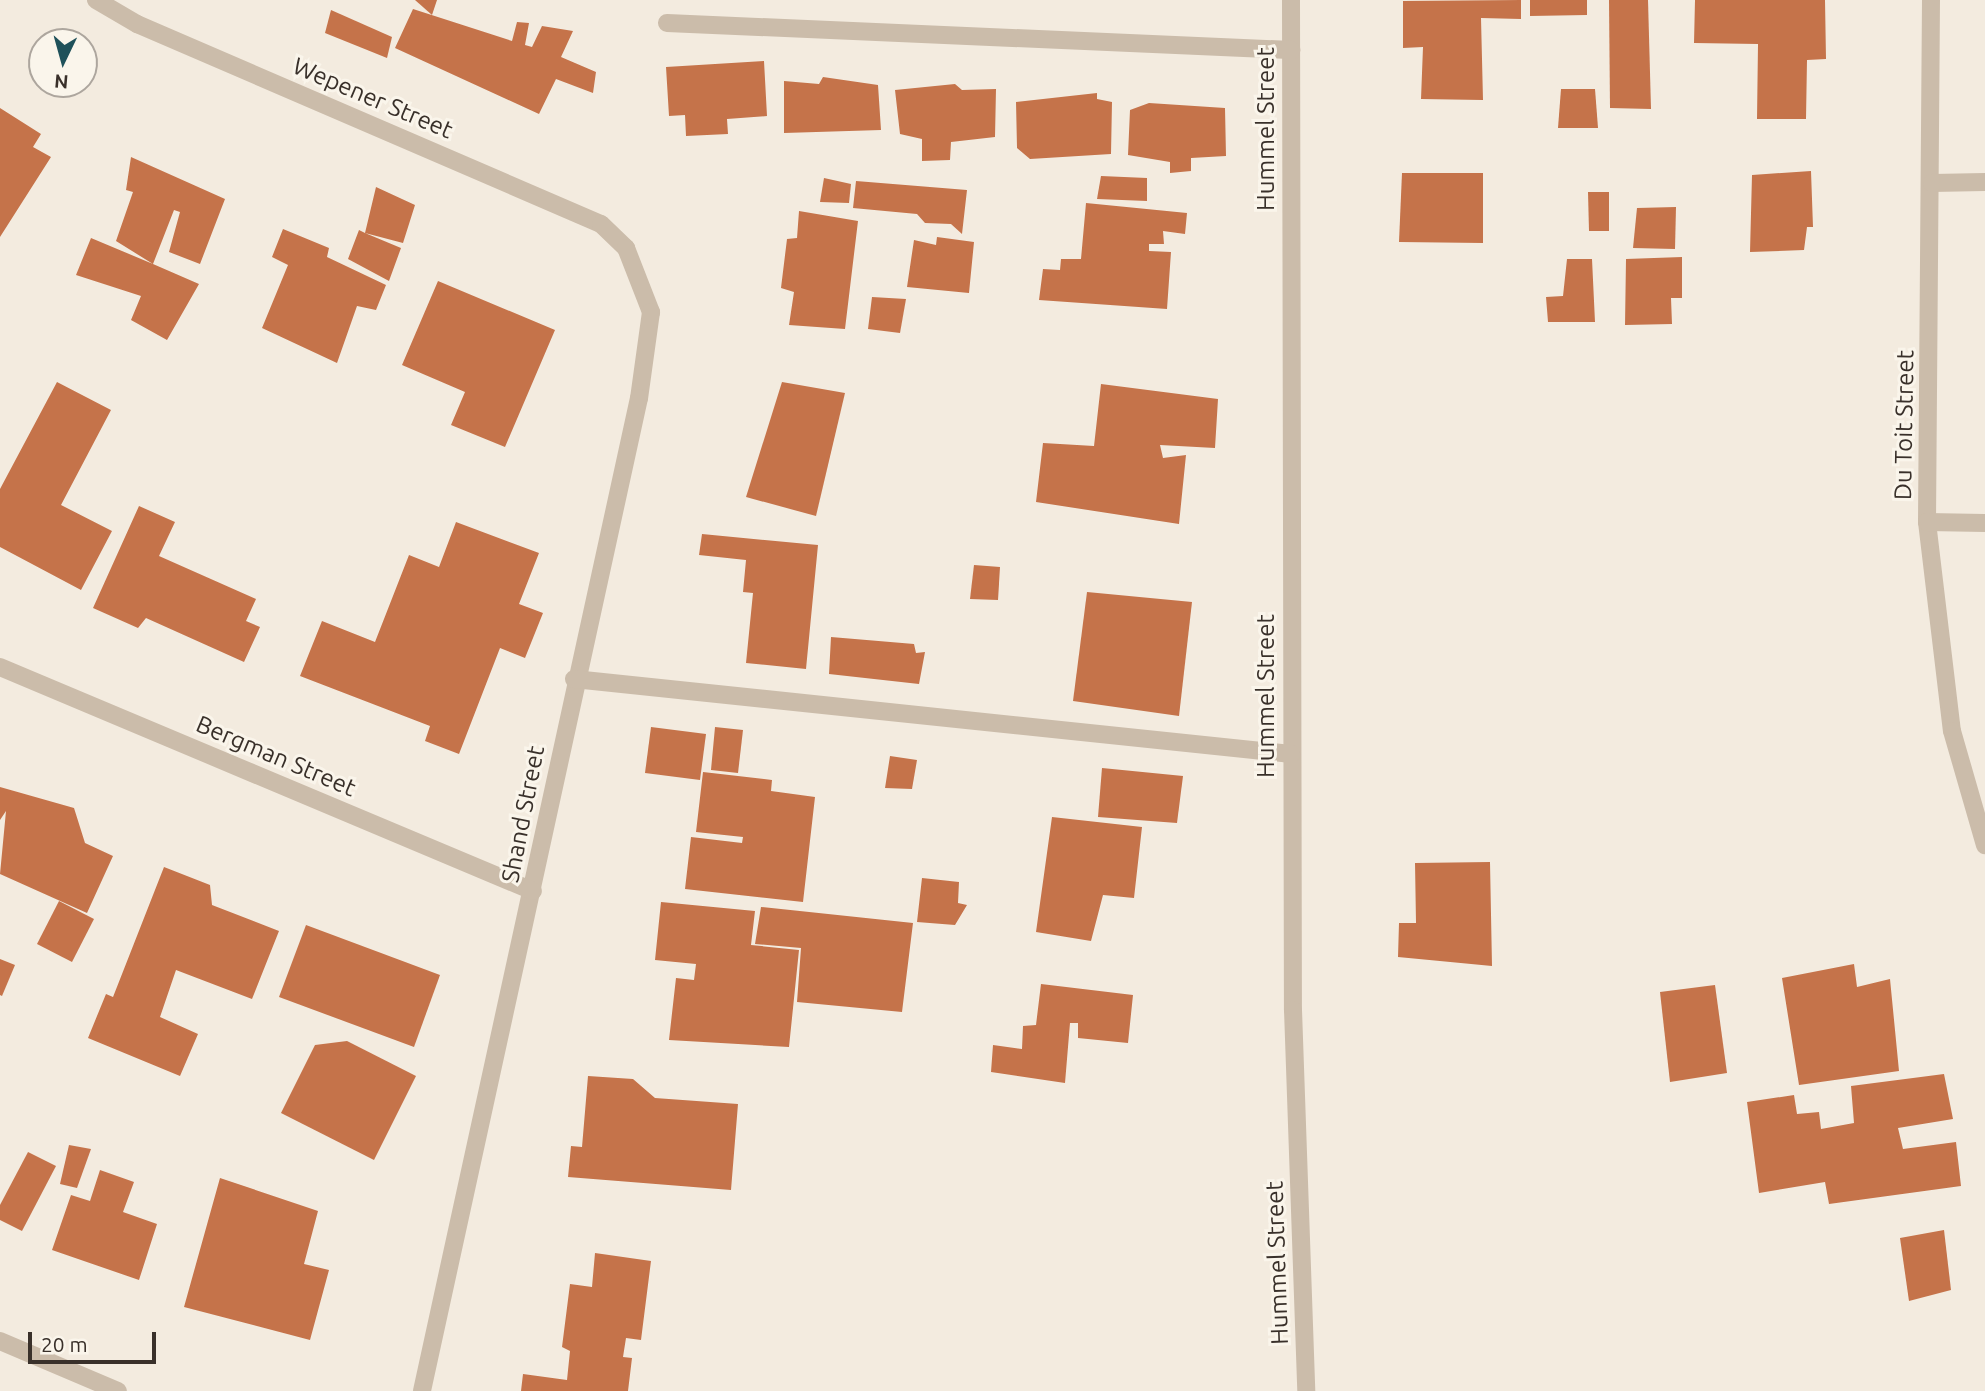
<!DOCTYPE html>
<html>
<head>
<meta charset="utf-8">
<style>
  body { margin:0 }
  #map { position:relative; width:1985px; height:1391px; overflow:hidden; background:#f3ebdf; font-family:Ubuntu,sans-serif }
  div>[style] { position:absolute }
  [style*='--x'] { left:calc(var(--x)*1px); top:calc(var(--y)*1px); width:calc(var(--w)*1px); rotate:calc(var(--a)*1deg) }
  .building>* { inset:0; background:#c5734a }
  .minor>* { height:18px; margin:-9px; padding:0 9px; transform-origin:9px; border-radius:9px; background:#cbbcaa }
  span { translate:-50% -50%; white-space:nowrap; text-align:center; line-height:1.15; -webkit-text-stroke:6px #faf5eb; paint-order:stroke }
  .street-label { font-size:24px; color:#39302a }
  .north { position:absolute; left:28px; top:28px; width:70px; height:70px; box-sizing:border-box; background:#faf5eb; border:2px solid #ada69e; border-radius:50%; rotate:185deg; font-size:19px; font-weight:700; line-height:28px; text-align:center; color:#39302a }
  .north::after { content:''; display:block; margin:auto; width:24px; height:32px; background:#1f515a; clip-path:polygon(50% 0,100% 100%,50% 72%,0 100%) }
  .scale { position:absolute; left:28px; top:1332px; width:128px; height:32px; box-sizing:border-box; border:4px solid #39302a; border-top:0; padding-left:9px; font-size:21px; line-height:24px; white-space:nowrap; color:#39302a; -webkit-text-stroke:5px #faf5eb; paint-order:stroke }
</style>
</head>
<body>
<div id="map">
  <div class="building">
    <div style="clip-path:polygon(415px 0,437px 0,432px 15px)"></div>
    <div style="clip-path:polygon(1521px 0,1521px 19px,1481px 18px,1483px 100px,1421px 99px,1423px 47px,1403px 48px,1403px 1px)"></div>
    <div style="clip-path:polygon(1530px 0,1587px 0,1587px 15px,1530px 16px)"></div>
    <div style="clip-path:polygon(1609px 0,1648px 0,1651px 109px,1610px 108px)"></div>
    <div style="clip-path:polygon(1695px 0,1825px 0,1826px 59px,1807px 60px,1806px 119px,1757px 119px,1758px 44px,1694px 43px)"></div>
    <div style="clip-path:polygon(413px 9px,512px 41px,517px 22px,529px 23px,525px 45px,532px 47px,542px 26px,573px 31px,561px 57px,596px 72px,593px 93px,556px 79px,539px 114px,395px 48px)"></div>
    <div style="clip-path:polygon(331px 10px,392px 37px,387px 58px,325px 33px)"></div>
    <div style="clip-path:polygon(764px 61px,767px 116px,727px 119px,728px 134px,686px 136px,685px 115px,669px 116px,666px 67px)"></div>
    <div style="clip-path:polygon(823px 77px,878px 85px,881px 130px,784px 133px,784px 81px,819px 84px)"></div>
    <div style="clip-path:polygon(955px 84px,962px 90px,996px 89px,995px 137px,951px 142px,950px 160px,922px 161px,922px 139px,900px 134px,895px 90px)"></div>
    <div style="clip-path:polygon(1561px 89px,1595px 89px,1598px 128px,1558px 128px)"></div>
    <div style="clip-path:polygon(1097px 93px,1097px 99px,1112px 102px,1111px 154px,1030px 159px,1017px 148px,1016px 102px)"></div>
    <div style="clip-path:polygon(1149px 103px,1225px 108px,1226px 156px,1191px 158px,1191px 171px,1170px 173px,1170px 162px,1128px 155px,1130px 110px)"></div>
    <div style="clip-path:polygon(0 108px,41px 134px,33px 147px,51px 157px,0 237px)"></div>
    <div style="clip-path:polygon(131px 157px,225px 199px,200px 264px,169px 252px,180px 212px,174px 210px,153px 264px,199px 284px,167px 340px,131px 320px,141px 296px,76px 275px,91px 238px,153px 264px,116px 241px,133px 192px,126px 190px)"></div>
    <div style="clip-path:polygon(1811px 171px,1813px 227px,1807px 227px,1804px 250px,1750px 252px,1752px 175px)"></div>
    <div style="clip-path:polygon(1402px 173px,1483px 173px,1483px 243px,1399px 242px)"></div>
    <div style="clip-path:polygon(1101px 176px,1147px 178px,1147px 201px,1097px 199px)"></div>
    <div style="clip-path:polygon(824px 178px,851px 184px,849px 203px,820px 202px)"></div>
    <div style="clip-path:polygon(856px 181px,967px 190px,962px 234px,951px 224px,925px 223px,917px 214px,853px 208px)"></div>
    <div style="clip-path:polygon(376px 187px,415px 205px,403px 243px,365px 233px,401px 248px,389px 281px,348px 259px,359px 230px,365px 233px)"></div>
    <div style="clip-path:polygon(1588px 192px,1609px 192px,1609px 231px,1589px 231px)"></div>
    <div style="clip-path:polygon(1086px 203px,1187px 213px,1185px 234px,1163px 231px,1164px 244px,1149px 244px,1149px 251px,1171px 252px,1167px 309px,1039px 300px,1043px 269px,1060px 270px,1061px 259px,1081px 259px)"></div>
    <div style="clip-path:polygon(1676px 207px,1675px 249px,1633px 248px,1637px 208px)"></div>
    <div style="clip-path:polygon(799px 211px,858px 221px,845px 329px,789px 325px,794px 292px,781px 288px,787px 239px,797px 238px)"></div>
    <div style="clip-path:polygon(283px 229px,329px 248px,327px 257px,386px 285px,376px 310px,357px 306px,337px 363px,262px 328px,288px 265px,272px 257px)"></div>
    <div style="clip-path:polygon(937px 237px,974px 242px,969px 293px,907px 287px,914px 240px,936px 245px)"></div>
    <div style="clip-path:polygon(1682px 257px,1682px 298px,1671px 298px,1672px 324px,1625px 325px,1626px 259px)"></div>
    <div style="clip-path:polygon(1567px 259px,1592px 259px,1595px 322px,1548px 322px,1546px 297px,1563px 296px)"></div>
    <div style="clip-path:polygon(438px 281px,555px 330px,505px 447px,451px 425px,465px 392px,402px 365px)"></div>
    <div style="clip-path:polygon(872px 297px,906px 299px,900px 333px,868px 329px)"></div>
    <div style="clip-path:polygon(57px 382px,111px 410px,61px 505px,112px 531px,81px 590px,0 547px,0 489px)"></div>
    <div style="clip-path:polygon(782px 382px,845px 393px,816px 516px,746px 497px)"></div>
    <div style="clip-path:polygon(1101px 384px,1218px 399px,1215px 448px,1160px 445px,1163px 458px,1186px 455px,1179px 524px,1036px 502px,1043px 443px,1094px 446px)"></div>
    <div style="clip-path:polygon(139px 506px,175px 522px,159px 556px,256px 599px,246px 621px,260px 627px,244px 662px,146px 618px,138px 628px,93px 608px)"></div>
    <div style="clip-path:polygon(456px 522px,539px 553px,519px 604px,543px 613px,525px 658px,500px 648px,459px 754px,425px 741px,430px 726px,300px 676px,322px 621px,375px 642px,409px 555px,439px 567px)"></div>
    <div style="clip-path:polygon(702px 534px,818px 545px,806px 669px,746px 663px,753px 593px,743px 592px,746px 560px,699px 555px)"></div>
    <div style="clip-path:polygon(974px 565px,1000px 567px,998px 600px,970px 599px)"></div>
    <div style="clip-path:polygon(1087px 592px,1192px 602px,1179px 716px,1073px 701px)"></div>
    <div style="clip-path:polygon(831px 637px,914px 644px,916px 653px,925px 652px,919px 684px,829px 674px)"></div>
    <div style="clip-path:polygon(651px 727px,706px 734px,700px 780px,645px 773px)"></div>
    <div style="clip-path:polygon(715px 727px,743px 730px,738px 773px,711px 770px)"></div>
    <div style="clip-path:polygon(890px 756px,917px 760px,912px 789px,885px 788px)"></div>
    <div style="clip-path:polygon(1102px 768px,1183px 776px,1177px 823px,1098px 817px)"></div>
    <div style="clip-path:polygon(703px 772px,772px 780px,771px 791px,815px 797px,803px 902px,685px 889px,691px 837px,742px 843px,743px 837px,696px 832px)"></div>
    <div style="clip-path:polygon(0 787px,74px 808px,85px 843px,113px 856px,87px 913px,0 874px,6px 811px,0 820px)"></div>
    <div style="clip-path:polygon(1052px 817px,1142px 827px,1134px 898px,1103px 895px,1091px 941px,1036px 932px)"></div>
    <div style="clip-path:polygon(1490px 862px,1492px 966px,1398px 957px,1399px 923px,1416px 923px,1415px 863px)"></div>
    <div style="clip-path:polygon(164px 867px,210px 885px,212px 905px,279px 931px,252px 999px,176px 970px,160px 1017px,198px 1034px,180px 1076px,88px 1038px,106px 994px,113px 997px)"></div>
    <div style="clip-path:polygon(922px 878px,959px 882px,958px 903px,967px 905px,955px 925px,917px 922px)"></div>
    <div style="clip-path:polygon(59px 901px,94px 919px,72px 962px,37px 944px)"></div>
    <div style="clip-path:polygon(661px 902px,755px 911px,751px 945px,799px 950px,789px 1047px,669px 1040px,676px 978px,694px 980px,696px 964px,655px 960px)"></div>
    <div style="clip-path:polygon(761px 907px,913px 923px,902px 1012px,797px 1002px,801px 948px,755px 944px)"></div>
    <div style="clip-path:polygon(306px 925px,440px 975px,414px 1047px,279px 997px)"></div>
    <div style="clip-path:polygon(0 959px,15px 965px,2px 996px,0 995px)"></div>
    <div style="clip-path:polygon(1854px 964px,1857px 987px,1890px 979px,1899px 1071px,1799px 1085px,1782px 978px)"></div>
    <div style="clip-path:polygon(1041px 984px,1133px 995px,1128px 1043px,1078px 1038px,1078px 1023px,1070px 1023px,1065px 1083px,991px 1072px,993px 1045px,1022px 1049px,1023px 1026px,1036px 1025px)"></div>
    <div style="clip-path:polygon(1715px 985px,1727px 1073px,1670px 1082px,1660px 992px)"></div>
    <div style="clip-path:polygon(347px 1041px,416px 1076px,374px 1160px,281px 1113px,315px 1045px)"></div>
    <div style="clip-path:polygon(1944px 1074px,1953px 1119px,1898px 1128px,1903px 1149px,1956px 1142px,1961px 1186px,1829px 1204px,1825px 1182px,1759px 1193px,1747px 1102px,1794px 1095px,1797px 1114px,1819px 1112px,1821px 1129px,1854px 1123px,1851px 1086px)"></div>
    <div style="clip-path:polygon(588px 1076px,633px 1079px,655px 1098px,738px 1104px,731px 1190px,568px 1177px,571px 1146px,582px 1147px)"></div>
    <div style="clip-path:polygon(69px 1145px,91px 1149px,77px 1188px,60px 1184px)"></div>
    <div style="clip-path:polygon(28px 1152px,56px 1166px,22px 1231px,0 1220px,0 1205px)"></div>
    <div style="clip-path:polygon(100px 1170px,134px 1182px,123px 1212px,157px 1224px,139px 1280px,52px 1250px,71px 1195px,90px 1201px)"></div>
    <div style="clip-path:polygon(220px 1178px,318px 1211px,304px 1264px,329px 1270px,310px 1340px,184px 1307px)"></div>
    <div style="clip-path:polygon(1944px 1230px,1951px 1290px,1909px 1301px,1900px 1238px)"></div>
    <div style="clip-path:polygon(595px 1253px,651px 1261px,641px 1340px,626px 1338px,623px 1357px,632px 1358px,628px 1391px,521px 1391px,523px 1374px,567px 1380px,570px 1351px,562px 1347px,570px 1284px,592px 1287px)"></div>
  </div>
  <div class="minor">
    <div style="--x:96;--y:0;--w:48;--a:30.3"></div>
    <div style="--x:137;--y:24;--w:505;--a:23.32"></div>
    <div style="--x:601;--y:224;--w:35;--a:44"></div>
    <div style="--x:626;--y:248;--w:69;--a:68.7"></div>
    <div style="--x:651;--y:312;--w:87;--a:97.9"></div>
    <div style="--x:639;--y:398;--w:1016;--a:102.33"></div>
    <div style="--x:1291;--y:0;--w:1010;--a:89.89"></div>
    <div style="--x:1293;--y:1010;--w:381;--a:88"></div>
    <div style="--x:1931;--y:0;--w:522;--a:90.44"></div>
    <div style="--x:1927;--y:522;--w:210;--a:83.2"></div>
    <div style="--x:1952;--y:731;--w:119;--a:73.9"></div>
    <div style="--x:667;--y:23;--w:625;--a:2.48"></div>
    <div style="--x:1932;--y:183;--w:53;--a:-1.1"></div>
    <div style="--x:1927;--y:522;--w:58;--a:1"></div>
    <div style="--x:0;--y:667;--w:578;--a:22.8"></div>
    <div style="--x:574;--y:679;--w:721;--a:5.97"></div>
    <div style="--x:0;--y:1341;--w:128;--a:23"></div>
  </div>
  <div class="street-label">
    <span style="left:373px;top:98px;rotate:23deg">Wepener Street</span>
    <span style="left:1266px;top:129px;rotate:-90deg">Hummel Street</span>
    <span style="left:1904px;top:425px;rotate:-89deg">Du Toit Street</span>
    <span style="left:1266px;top:696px;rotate:-90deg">Hummel Street</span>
    <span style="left:276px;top:756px;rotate:23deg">Bergman Street</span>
    <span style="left:523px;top:814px;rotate:-79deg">Shand Street</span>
    <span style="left:1277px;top:1263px;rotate:-92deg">Hummel Street</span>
  </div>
  <div class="north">N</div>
  <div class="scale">20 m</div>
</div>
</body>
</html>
